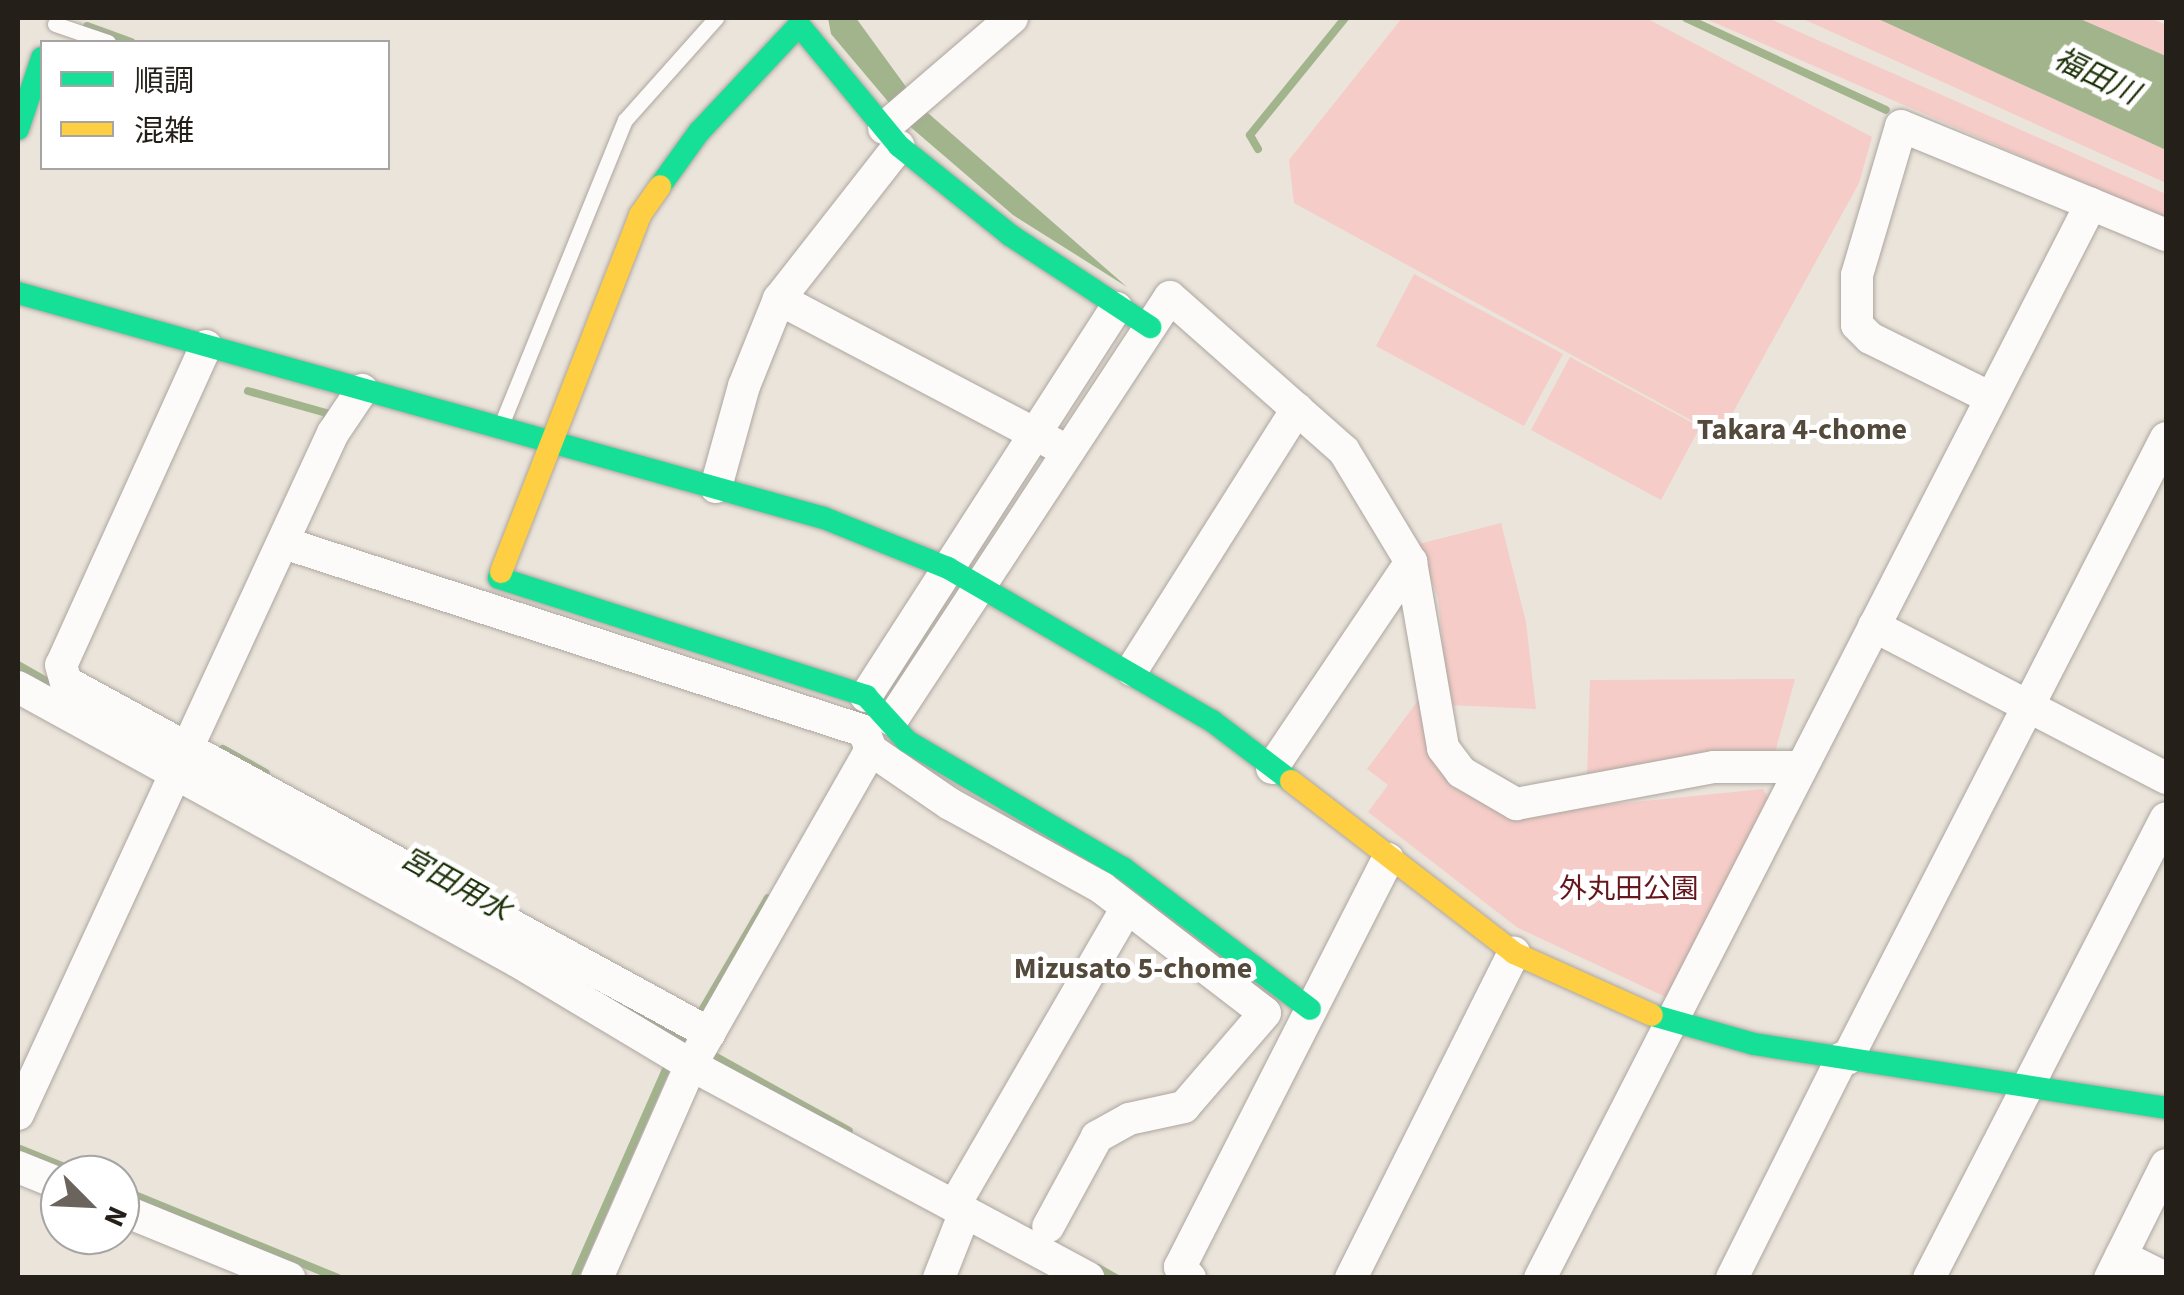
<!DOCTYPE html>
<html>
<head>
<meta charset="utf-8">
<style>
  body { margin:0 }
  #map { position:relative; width:2184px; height:1295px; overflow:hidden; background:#ebe4db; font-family:"Source Sans 3","Noto Sans JP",sans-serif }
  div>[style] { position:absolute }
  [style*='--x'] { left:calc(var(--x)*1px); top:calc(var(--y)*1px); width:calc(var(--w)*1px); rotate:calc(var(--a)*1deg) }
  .green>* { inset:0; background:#f5ccc7 }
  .water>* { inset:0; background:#a2b48c }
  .stream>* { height:8px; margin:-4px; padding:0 4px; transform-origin:4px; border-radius:4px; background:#a2b48c }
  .roads { filter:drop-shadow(0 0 2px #aca69f) drop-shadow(0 0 2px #aca69f) }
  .lane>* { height:15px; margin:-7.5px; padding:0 7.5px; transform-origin:7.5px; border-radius:7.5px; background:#fcfbfa }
  .street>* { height:32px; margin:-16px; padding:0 16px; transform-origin:16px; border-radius:16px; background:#fcfbfa }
  .fast>* { height:22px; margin:-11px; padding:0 11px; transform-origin:11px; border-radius:11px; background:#16e098 }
  .slow>* { height:22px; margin:-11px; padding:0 11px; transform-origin:11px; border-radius:11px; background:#ffcf43 }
  span { translate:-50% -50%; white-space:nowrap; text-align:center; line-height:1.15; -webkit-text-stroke:10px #fff; paint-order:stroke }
  .park-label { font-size:28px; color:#66161d }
  .water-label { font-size:30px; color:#1d3108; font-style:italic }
  .neighbourhood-label { font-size:30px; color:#544a3c; font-weight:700 }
  .frame { position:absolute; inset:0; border:20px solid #241f19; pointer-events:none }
  .legend { position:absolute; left:40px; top:40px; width:350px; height:130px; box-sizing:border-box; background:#fff; border:2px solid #a7a5a3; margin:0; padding:12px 18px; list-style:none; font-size:30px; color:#241f19 }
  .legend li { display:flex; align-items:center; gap:20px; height:50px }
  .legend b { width:50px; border:2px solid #a7a5a3 }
  .north { position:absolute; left:40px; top:1155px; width:100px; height:100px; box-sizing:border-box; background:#fff; border:2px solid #a7a5a3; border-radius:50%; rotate:114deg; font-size:28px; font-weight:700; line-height:40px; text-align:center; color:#241f19 }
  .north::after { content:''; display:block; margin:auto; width:35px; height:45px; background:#6a645d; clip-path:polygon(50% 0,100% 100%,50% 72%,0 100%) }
</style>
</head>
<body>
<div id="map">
  <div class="green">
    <div style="clip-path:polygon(1402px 18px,1646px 18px,1872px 137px,1859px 183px,1720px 436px,1294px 203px,1289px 160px)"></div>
    <div style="clip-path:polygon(1704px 18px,1768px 18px,2166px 194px,2166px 219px)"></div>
    <div style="clip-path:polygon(1801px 18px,1876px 18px,2166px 150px,2166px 183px)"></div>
    <div style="clip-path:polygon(2078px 18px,2150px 18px,2166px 25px,2166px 56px)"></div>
    <div style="clip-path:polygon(1414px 274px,1563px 354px,1524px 426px,1376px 346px)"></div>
    <div style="clip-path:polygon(1570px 357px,1700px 427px,1661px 500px,1531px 430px)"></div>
    <div style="clip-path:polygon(1501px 523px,1526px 622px,1536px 709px,1449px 705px,1438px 598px,1419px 544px)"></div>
    <div style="clip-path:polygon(1795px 679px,1774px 756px,1587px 776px,1590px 680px)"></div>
    <div style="clip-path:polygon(1420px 698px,1424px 732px,1452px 787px,1507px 815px,1763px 789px,1771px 803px,1670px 999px,1518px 928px,1368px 812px,1388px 785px,1367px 769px)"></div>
  </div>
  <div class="water">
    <div style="clip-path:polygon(828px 18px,856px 18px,920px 106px,1127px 287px,1013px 215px,907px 124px,831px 34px)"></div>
    <div style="clip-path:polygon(1876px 18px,2078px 18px,2166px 56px,2166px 150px)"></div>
  </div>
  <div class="stream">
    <div style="--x:1686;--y:18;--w:220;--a:24.7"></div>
    <div style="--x:87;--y:26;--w:47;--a:20"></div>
    <div style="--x:1258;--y:149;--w:16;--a:-120"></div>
    <div style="--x:1250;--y:135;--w:151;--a:-50.9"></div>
    <div style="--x:248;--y:391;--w:85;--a:15.7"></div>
    <div style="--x:330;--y:414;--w:5;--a:127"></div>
    <div style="--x:18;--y:665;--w:43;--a:29.6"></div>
    <div style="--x:223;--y:749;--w:49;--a:29.2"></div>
    <div style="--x:629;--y:1008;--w:70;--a:29.8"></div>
    <div style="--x:701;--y:1012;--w:132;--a:-59.6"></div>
    <div style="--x:709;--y:1053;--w:160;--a:29.1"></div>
    <div style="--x:20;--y:1149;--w:69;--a:22.1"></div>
    <div style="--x:120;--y:1189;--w:235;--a:22.2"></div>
    <div style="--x:1098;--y:1268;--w:21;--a:29"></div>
    <div style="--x:574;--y:1278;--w:235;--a:-66.2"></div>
  </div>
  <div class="roads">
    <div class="lane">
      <div style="--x:55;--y:24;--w:56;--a:18.8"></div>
      <div style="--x:501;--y:425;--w:329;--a:-67.9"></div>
      <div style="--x:625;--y:120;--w:137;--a:-48.3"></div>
    </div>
    <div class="street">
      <div style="--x:884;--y:128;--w:169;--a:-40.7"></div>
      <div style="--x:779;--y:299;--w:311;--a:27.8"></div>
      <div style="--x:206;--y:346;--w:350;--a:114.4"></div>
      <div style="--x:61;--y:665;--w:18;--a:74"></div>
      <div style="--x:66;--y:682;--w:733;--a:28.63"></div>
      <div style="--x:1991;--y:398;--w:135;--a:-153.6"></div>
      <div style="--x:1870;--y:338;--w:18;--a:-135"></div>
      <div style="--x:1857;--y:325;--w:50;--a:-90"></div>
      <div style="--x:1857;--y:275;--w:155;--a:-73.5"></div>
      <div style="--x:1901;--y:126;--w:205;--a:22.3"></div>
      <div style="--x:716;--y:487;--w:105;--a:-74.5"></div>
      <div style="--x:744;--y:386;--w:94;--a:-68.1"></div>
      <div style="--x:779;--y:299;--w:194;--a:-51.9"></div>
      <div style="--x:284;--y:543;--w:610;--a:17.96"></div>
      <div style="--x:864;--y:731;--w:20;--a:70"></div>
      <div style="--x:871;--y:750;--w:96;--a:34.4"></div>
      <div style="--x:950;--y:804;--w:174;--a:28.9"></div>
      <div style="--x:1102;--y:888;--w:205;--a:37.5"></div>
      <div style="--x:1265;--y:1013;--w:124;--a:130.8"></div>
      <div style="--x:1184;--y:1107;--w:56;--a:167.7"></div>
      <div style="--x:1129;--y:1119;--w:37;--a:151"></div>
      <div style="--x:1097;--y:1137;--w:102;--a:118.6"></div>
      <div style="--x:1874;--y:626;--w:329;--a:27.5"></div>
      <div style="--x:1132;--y:670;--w:309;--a:-57.7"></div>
      <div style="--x:18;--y:687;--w:569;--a:28.77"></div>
      <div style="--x:517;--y:961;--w:203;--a:30.9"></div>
      <div style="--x:691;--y:1065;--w:451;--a:28.2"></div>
      <div style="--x:866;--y:696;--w:462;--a:-57.2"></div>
      <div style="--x:892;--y:720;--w:506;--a:-56.69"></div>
      <div style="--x:1170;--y:297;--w:232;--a:41.5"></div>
      <div style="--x:1344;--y:451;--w:130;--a:58.9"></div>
      <div style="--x:1411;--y:562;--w:189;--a:80.2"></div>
      <div style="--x:1443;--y:748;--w:30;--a:53"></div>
      <div style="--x:1461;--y:772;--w:64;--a:30.2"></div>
      <div style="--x:1516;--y:804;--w:201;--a:-10.6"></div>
      <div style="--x:1714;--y:767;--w:87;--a:0"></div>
      <div style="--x:1272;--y:768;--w:249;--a:-56"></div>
      <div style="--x:1847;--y:1059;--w:698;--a:-62.81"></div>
      <div style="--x:18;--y:1114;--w:750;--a:-65.18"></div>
      <div style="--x:333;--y:433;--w:52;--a:-56"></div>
      <div style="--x:18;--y:1167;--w:45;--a:22"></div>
      <div style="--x:954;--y:1206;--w:345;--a:-59.9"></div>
      <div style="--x:120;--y:1209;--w:183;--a:22.2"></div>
      <div style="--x:2121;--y:1256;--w:49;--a:26.6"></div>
      <div style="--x:597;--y:1278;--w:233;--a:-66.2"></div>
      <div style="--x:691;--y:1065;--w:363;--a:-60.3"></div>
      <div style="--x:939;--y:1278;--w:71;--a:-68.5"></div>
      <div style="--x:1190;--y:1278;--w:15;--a:-132"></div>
      <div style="--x:1180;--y:1267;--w:458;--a:-63"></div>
      <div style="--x:1351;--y:1278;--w:364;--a:-63.4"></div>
      <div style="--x:1540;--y:1278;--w:1207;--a:-62.84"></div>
      <div style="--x:2091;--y:204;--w:81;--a:22.5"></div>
      <div style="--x:1732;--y:1278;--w:246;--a:-63.4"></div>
      <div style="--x:1929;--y:1278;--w:517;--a:-62.74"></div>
      <div style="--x:2110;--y:1278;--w:126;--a:-63.6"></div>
    </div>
    <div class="fast">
      <div style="--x:18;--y:129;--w:75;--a:-71.3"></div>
      <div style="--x:660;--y:186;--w:67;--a:-54.2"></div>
      <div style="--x:699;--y:132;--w:146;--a:-46.9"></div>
      <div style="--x:799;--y:25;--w:157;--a:50.4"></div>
      <div style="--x:899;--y:146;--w:142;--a:38.7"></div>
      <div style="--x:1010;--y:235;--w:168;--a:33.3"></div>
      <div style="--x:18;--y:293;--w:837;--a:15.6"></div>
      <div style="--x:824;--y:518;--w:134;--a:22"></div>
      <div style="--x:948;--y:568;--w:305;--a:30.1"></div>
      <div style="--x:1212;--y:721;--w:99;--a:37.2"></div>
      <div style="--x:501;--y:572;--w:6;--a:108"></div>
      <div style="--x:499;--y:578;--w:386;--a:17.8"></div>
      <div style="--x:866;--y:696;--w:61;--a:47.7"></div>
      <div style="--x:907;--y:741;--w:251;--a:30.5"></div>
      <div style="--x:1123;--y:868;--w:234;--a:37"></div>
      <div style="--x:1652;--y:1015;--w:106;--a:15.9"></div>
      <div style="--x:1754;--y:1044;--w:417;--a:8.8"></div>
    </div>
    <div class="slow">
      <div style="--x:501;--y:572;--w:383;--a:-68.7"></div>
      <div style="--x:640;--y:215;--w:35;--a:-55"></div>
      <div style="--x:1291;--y:781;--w:282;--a:37.6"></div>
      <div style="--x:1514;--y:953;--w:151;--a:24.2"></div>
    </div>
  </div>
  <div class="park-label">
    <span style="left:1629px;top:889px">外丸田公園</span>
  </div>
  <div class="water-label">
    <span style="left:2096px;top:77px;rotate:26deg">福田川</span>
    <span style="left:455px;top:885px;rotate:29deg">宮田用水</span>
  </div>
  <div class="neighbourhood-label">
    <span style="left:1802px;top:430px">Takara 4-chome</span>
    <span style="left:1133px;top:969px">Mizusato 5-chome</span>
  </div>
  <div class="frame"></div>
  <ul class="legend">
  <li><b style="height:12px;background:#16e098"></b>順調</li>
  <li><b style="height:12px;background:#ffcf43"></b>混雑</li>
  </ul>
  <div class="north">N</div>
</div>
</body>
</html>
